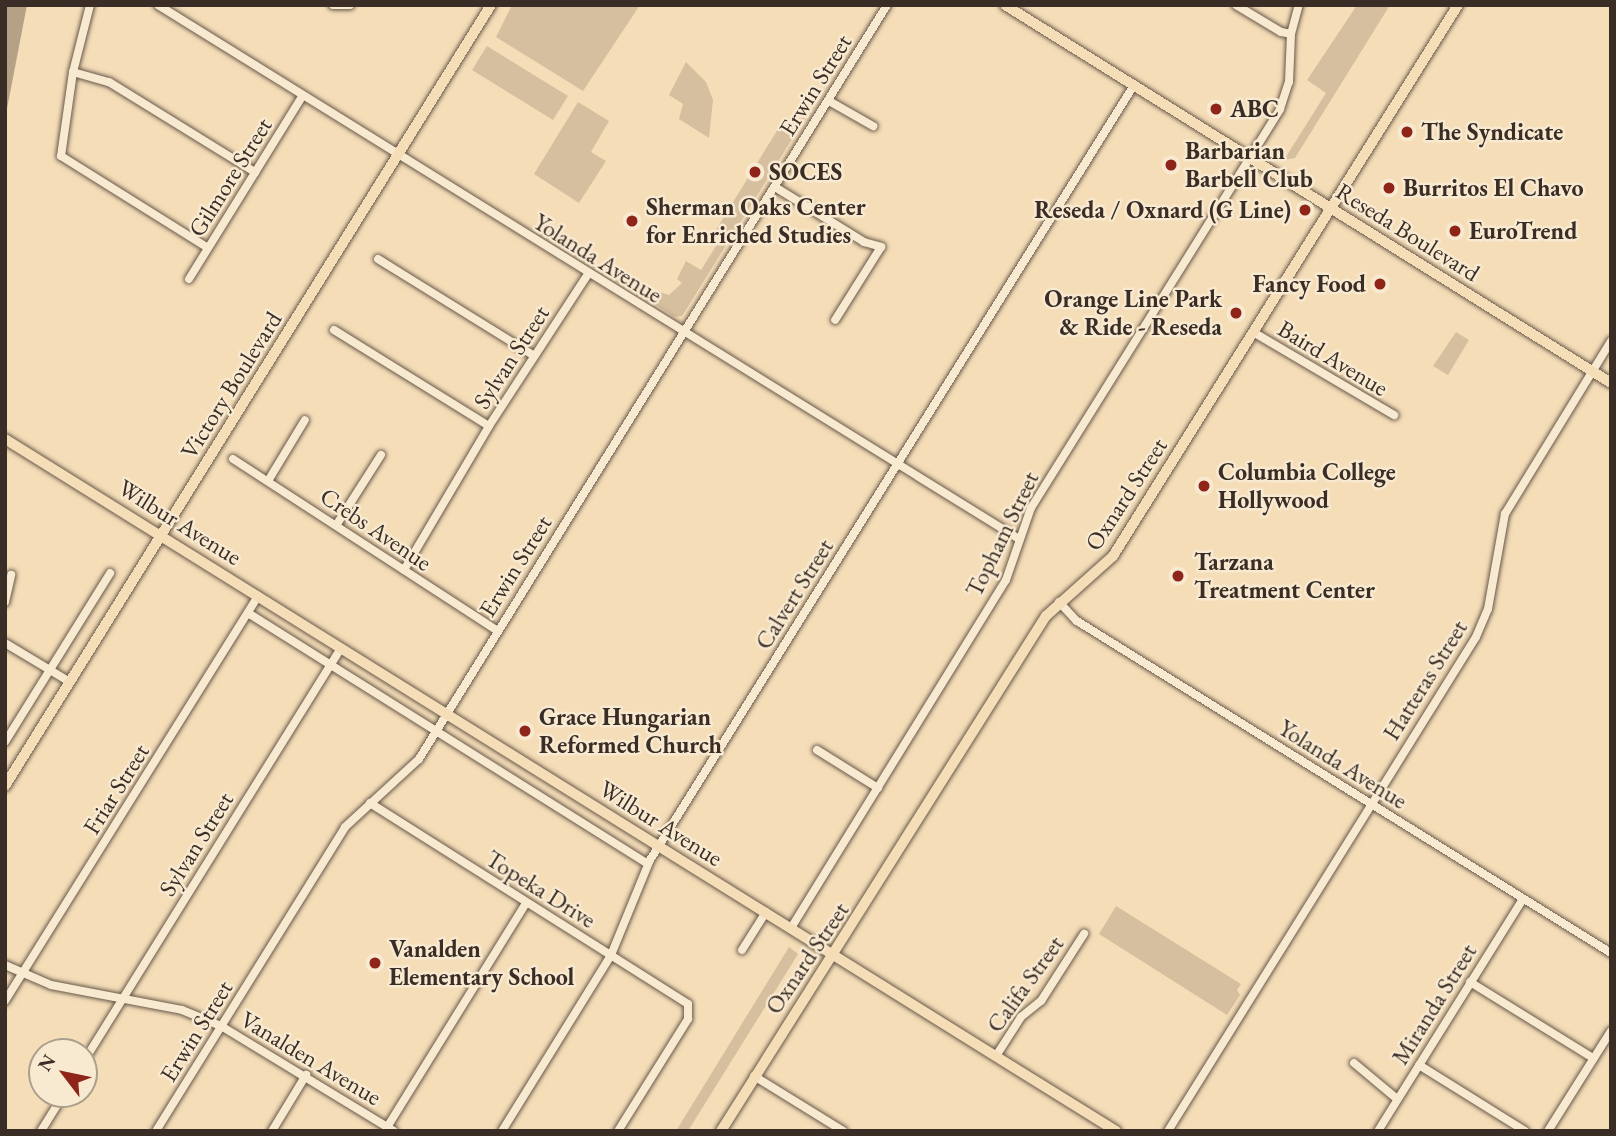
<!DOCTYPE html>
<html>
<head>
<meta charset="utf-8">
<style>
  body { margin:0 }
  #map { position:relative; width:1616px; height:1136px; overflow:hidden; background:#f5ddb8; font-family:"EB Garamond",serif }
  div>[style] { position:absolute }
  [style*='--x'] { left:calc(var(--x)*1px); top:calc(var(--y)*1px); width:calc(var(--w)*1px); rotate:calc(var(--a)*1deg) }
  .green>* { inset:0; background:#d5bf9f }
  .water>* { inset:0; background:#b5a186 }
  .roads { filter:drop-shadow(0 0 2px #68594a) drop-shadow(0 0 2px #68594a) }
  .minor>* { height:8px; margin:-4px; padding:0 4px; transform-origin:4px; border-radius:4px; background:#f8e9d1 }
  .major>* { height:10px; margin:-5px; padding:0 5px; transform-origin:5px; border-radius:5px; background:#f5ddb8 }
  .dots>* { width:19px; height:19px; translate:-50% -50%; box-sizing:border-box; border:4px solid #f8e9d1; border-radius:50% }
  span { translate:-50% -50%; white-space:nowrap; text-align:center; line-height:1.15; -webkit-text-stroke:5px #f8e9d1; paint-order:stroke }
  .street-label { font-size:24px; color:#392d25 }
  .poi-label { font-size:24px; color:#392d25; font-weight:700 }
  .left { translate:0 -50%; text-align:left }
  .right { translate:-100% -50%; text-align:right }
  .frame { position:absolute; inset:0; border:7px solid #392d25; pointer-events:none }
  .north { position:absolute; left:28px; top:1038px; width:70px; height:70px; box-sizing:border-box; background:#f8e9d1; border:2px solid #ac9e8c; border-radius:50%; rotate:302deg; font-size:19px; font-weight:700; line-height:28px; text-align:center; color:#392d25 }
  .north::after { content:''; display:block; margin:auto; width:24px; height:32px; background:#8f2418; clip-path:polygon(50% 0,100% 100%,50% 72%,0 100%) }
</style>
</head>
<body>
<div id="map">
  <div class="green">
    <div style="clip-path:polygon(512px 5px,640px 5px,583px 91px,496px 37px)"></div>
    <div style="clip-path:polygon(1357px 5px,1390px 5px,1295px 158px,1284px 160px,1326px 93px,1307px 80px)"></div>
    <div style="clip-path:polygon(487px 46px,568px 96px,553px 120px,472px 70px)"></div>
    <div style="clip-path:polygon(686px 62px,706px 82px,713px 100px,709px 138px,679px 119px,683px 104px,669px 95px)"></div>
    <div style="clip-path:polygon(578px 102px,609px 121px,591px 152px,606px 161px,579px 203px,534px 174px)"></div>
    <div style="clip-path:polygon(805px 118px,682px 316px,675px 317px,647px 299px,657px 291px,669px 295px,682px 283px,677px 279px,686px 261px,701px 270px,721px 238px,714px 233px,783px 121px)"></div>
    <div style="clip-path:polygon(1456px 332px,1469px 340px,1448px 375px,1433px 366px)"></div>
    <div style="clip-path:polygon(1116px 906px,1241px 984px,1237px 990px,1240px 995px,1227px 1015px,1099px 934px)"></div>
    <div style="clip-path:polygon(789px 947px,798px 954px,688px 1131px,676px 1131px)"></div>
  </div>
  <div class="water">
    <div style="clip-path:polygon(5px 5px,27px 5px,5px 119px)"></div>
  </div>
  <div class="roads">
    <div class="minor">
      <div style="--x:90;--y:5;--w:69;--a:104.2"></div>
      <div style="--x:73;--y:72;--w:85;--a:98.1"></div>
      <div style="--x:61;--y:156;--w:173;--a:32"></div>
      <div style="--x:158;--y:5;--w:1013;--a:31.81"></div>
      <div style="--x:333;--y:5;--w:17;--a:0"></div>
      <div style="--x:1236;--y:5;--w:52;--a:31"></div>
      <div style="--x:1281;--y:32;--w:10;--a:11"></div>
      <div style="--x:73;--y:72;--w:37;--a:16"></div>
      <div style="--x:109;--y:82;--w:172;--a:31.7"></div>
      <div style="--x:829;--y:101;--w:51;--a:29.6"></div>
      <div style="--x:775;--y:187;--w:105;--a:31.7"></div>
      <div style="--x:864;--y:242;--w:18;--a:16"></div>
      <div style="--x:881;--y:247;--w:86;--a:122.2"></div>
      <div style="--x:378;--y:259;--w:182;--a:31.8"></div>
      <div style="--x:189;--y:279;--w:216;--a:-58.2"></div>
      <div style="--x:334;--y:330;--w:182;--a:31.8"></div>
      <div style="--x:1253;--y:332;--w:164;--a:30.5"></div>
      <div style="--x:233;--y:459;--w:316;--a:33"></div>
      <div style="--x:268;--y:481;--w:71;--a:-58.8"></div>
      <div style="--x:337;--y:524;--w:82;--a:-57.5"></div>
      <div style="--x:404;--y:570;--w:167;--a:-59.4"></div>
      <div style="--x:489;--y:426;--w:181;--a:-56.9"></div>
      <div style="--x:5;--y:602;--w:28;--a:-77"></div>
      <div style="--x:1059;--y:602;--w:26;--a:47"></div>
      <div style="--x:1077;--y:621;--w:629;--a:31.87"></div>
      <div style="--x:248;--y:613;--w:472;--a:32.1"></div>
      <div style="--x:5;--y:643;--w:76;--a:31"></div>
      <div style="--x:5;--y:742;--w:199;--a:-58.1"></div>
      <div style="--x:817;--y:750;--w:72;--a:31.9"></div>
      <div style="--x:370;--y:803;--w:376;--a:32.3"></div>
      <div style="--x:688;--y:1004;--w:15;--a:90"></div>
      <div style="--x:688;--y:1019;--w:132;--a:122"></div>
      <div style="--x:791;--y:928;--w:409;--a:-58.3"></div>
      <div style="--x:1006;--y:580;--w:76;--a:-70.9"></div>
      <div style="--x:1031;--y:508;--w:470;--a:-58"></div>
      <div style="--x:1280;--y:109;--w:28;--a:-72"></div>
      <div style="--x:1289;--y:82;--w:48;--a:-87.6"></div>
      <div style="--x:1291;--y:34;--w:30;--a:-75"></div>
      <div style="--x:742;--y:950;--w:45;--a:-57.7"></div>
      <div style="--x:5;--y:965;--w:50;--a:23.5"></div>
      <div style="--x:51;--y:985;--w:133;--a:10.8"></div>
      <div style="--x:182;--y:1010;--w:42;--a:22.3"></div>
      <div style="--x:221;--y:1026;--w:202;--a:31.3"></div>
      <div style="--x:1470;--y:982;--w:145;--a:31.7"></div>
      <div style="--x:5;--y:1001;--w:478;--a:-58"></div>
      <div style="--x:996;--y:1056;--w:46;--a:-57.3"></div>
      <div style="--x:1021;--y:1017;--w:26;--a:-39"></div>
      <div style="--x:1041;--y:1001;--w:80;--a:-57.3"></div>
      <div style="--x:84;--y:1061;--w:486;--a:-58.1"></div>
      <div style="--x:1354;--y:1063;--w:56;--a:39.9"></div>
      <div style="--x:1419;--y:1065;--w:125;--a:31.9"></div>
      <div style="--x:754;--y:1076;--w:105;--a:31.7"></div>
      <div style="--x:386;--y:1129;--w:266;--a:-58.2"></div>
      <div style="--x:41;--y:1131;--w:44;--a:-58.1"></div>
      <div style="--x:156;--y:1131;--w:358;--a:-58.1"></div>
      <div style="--x:345;--y:827;--w:100;--a:-42.6"></div>
      <div style="--x:419;--y:759;--w:887;--a:-58.17"></div>
      <div style="--x:272;--y:1131;--w:66;--a:-58.7"></div>
      <div style="--x:502;--y:1131;--w:207;--a:-58.2"></div>
      <div style="--x:611;--y:955;--w:103;--a:-67.7"></div>
      <div style="--x:650;--y:860;--w:914;--a:-58.01"></div>
      <div style="--x:1168;--y:1131;--w:582;--a:-58.06"></div>
      <div style="--x:1476;--y:637;--w:30;--a:-67"></div>
      <div style="--x:1488;--y:609;--w:97;--a:-79.9"></div>
      <div style="--x:1505;--y:514;--w:203;--a:-58.5"></div>
      <div style="--x:1378;--y:1131;--w:274;--a:-58"></div>
      <div style="--x:1548;--y:1131;--w:118;--a:-57.8"></div>
    </div>
    <div class="major">
      <div style="--x:1005;--y:5;--w:714;--a:31.95"></div>
      <div style="--x:5;--y:439;--w:1309;--a:31.92"></div>
      <div style="--x:5;--y:786;--w:920;--a:-58.11"></div>
      <div style="--x:721;--y:1131;--w:609;--a:-57.75"></div>
      <div style="--x:1046;--y:616;--w:90;--a:-41.8"></div>
      <div style="--x:1113;--y:556;--w:650;--a:-57.95"></div>
    </div>
  </div>
  <div class="dots">
    <div style="left:1216px;top:109px;background:#8f2418"></div>
    <div style="left:1407px;top:132px;background:#8f2418"></div>
    <div style="left:1171px;top:165px;background:#8f2418"></div>
    <div style="left:755px;top:172px;background:#8f2418"></div>
    <div style="left:1389px;top:188px;background:#8f2418"></div>
    <div style="left:1305px;top:210px;background:#8f2418"></div>
    <div style="left:632px;top:221px;background:#8f2418"></div>
    <div style="left:1455px;top:231px;background:#8f2418"></div>
    <div style="left:1380px;top:284px;background:#8f2418"></div>
    <div style="left:1236px;top:313px;background:#8f2418"></div>
    <div style="left:1204px;top:486px;background:#8f2418"></div>
    <div style="left:1178px;top:576px;background:#8f2418"></div>
    <div style="left:525px;top:731px;background:#8f2418"></div>
    <div style="left:375px;top:963px;background:#8f2418"></div>
  </div>
  <div class="street-label">
    <span style="left:815px;top:85px;rotate:-58deg">Erwin Street</span>
    <span style="left:230px;top:177px;rotate:-58deg">Gilmore Street</span>
    <span style="left:1408px;top:232px;rotate:32deg">Reseda Boulevard</span>
    <span style="left:598px;top:258px;rotate:32deg">Yolanda Avenue</span>
    <span style="left:511px;top:357px;rotate:-57deg">Sylvan Street</span>
    <span style="left:1333px;top:358px;rotate:31deg">Baird Avenue</span>
    <span style="left:231px;top:385px;rotate:-58deg">Victory Boulevard</span>
    <span style="left:1126px;top:494px;rotate:-57deg">Oxnard Street</span>
    <span style="left:180px;top:522px;rotate:32deg">Wilbur Avenue</span>
    <span style="left:376px;top:529px;rotate:34deg">Crebs Avenue</span>
    <span style="left:1002px;top:534px;rotate:-64deg">Topham Street</span>
    <span style="left:515px;top:566px;rotate:-58deg">Erwin Street</span>
    <span style="left:794px;top:594px;rotate:-58deg">Calvert Street</span>
    <span style="left:1425px;top:680px;rotate:-58deg">Hatteras Street</span>
    <span style="left:1343px;top:764px;rotate:32deg">Yolanda Avenue</span>
    <span style="left:116px;top:789px;rotate:-58deg">Friar Street</span>
    <span style="left:661px;top:823px;rotate:32deg">Wilbur Avenue</span>
    <span style="left:196px;top:844px;rotate:-58deg">Sylvan Street</span>
    <span style="left:541px;top:889px;rotate:32deg">Topeka Drive</span>
    <span style="left:807px;top:958px;rotate:-56deg">Oxnard Street</span>
    <span style="left:1025px;top:984px;rotate:-54deg">Califa Street</span>
    <span style="left:1434px;top:1004px;rotate:-58deg">Miranda Street</span>
    <span style="left:196px;top:1031px;rotate:-58deg">Erwin Street</span>
    <span style="left:311px;top:1058px;rotate:31deg">Vanalden Avenue</span>
  </div>
  <div class="poi-label">
    <span class="left" style="left:1230px;top:109px">ABC</span>
    <span class="left" style="left:1421px;top:132px">The Syndicate</span>
    <span class="left" style="left:1185px;top:165px">Barbarian<br>Barbell Club</span>
    <span class="left" style="left:769px;top:172px">SOCES</span>
    <span class="left" style="left:1403px;top:188px">Burritos El Chavo</span>
    <span class="left" style="left:646px;top:221px">Sherman Oaks Center<br>for Enriched Studies</span>
    <span class="right" style="left:1291px;top:210px">Reseda / Oxnard (G Line)</span>
    <span class="left" style="left:1469px;top:231px">EuroTrend</span>
    <span class="right" style="left:1366px;top:284px">Fancy Food</span>
    <span class="right" style="left:1222px;top:313px">Orange Line Park<br>&amp; Ride - Reseda</span>
    <span class="left" style="left:1218px;top:486px">Columbia College<br>Hollywood</span>
    <span class="left" style="left:1194px;top:576px">Tarzana<br>Treatment Center</span>
    <span class="left" style="left:539px;top:731px">Grace Hungarian<br>Reformed Church</span>
    <span class="left" style="left:389px;top:963px">Vanalden<br>Elementary School</span>
  </div>
  <div class="frame"></div>
  <div class="north">N</div>
</div>
</body>
</html>
